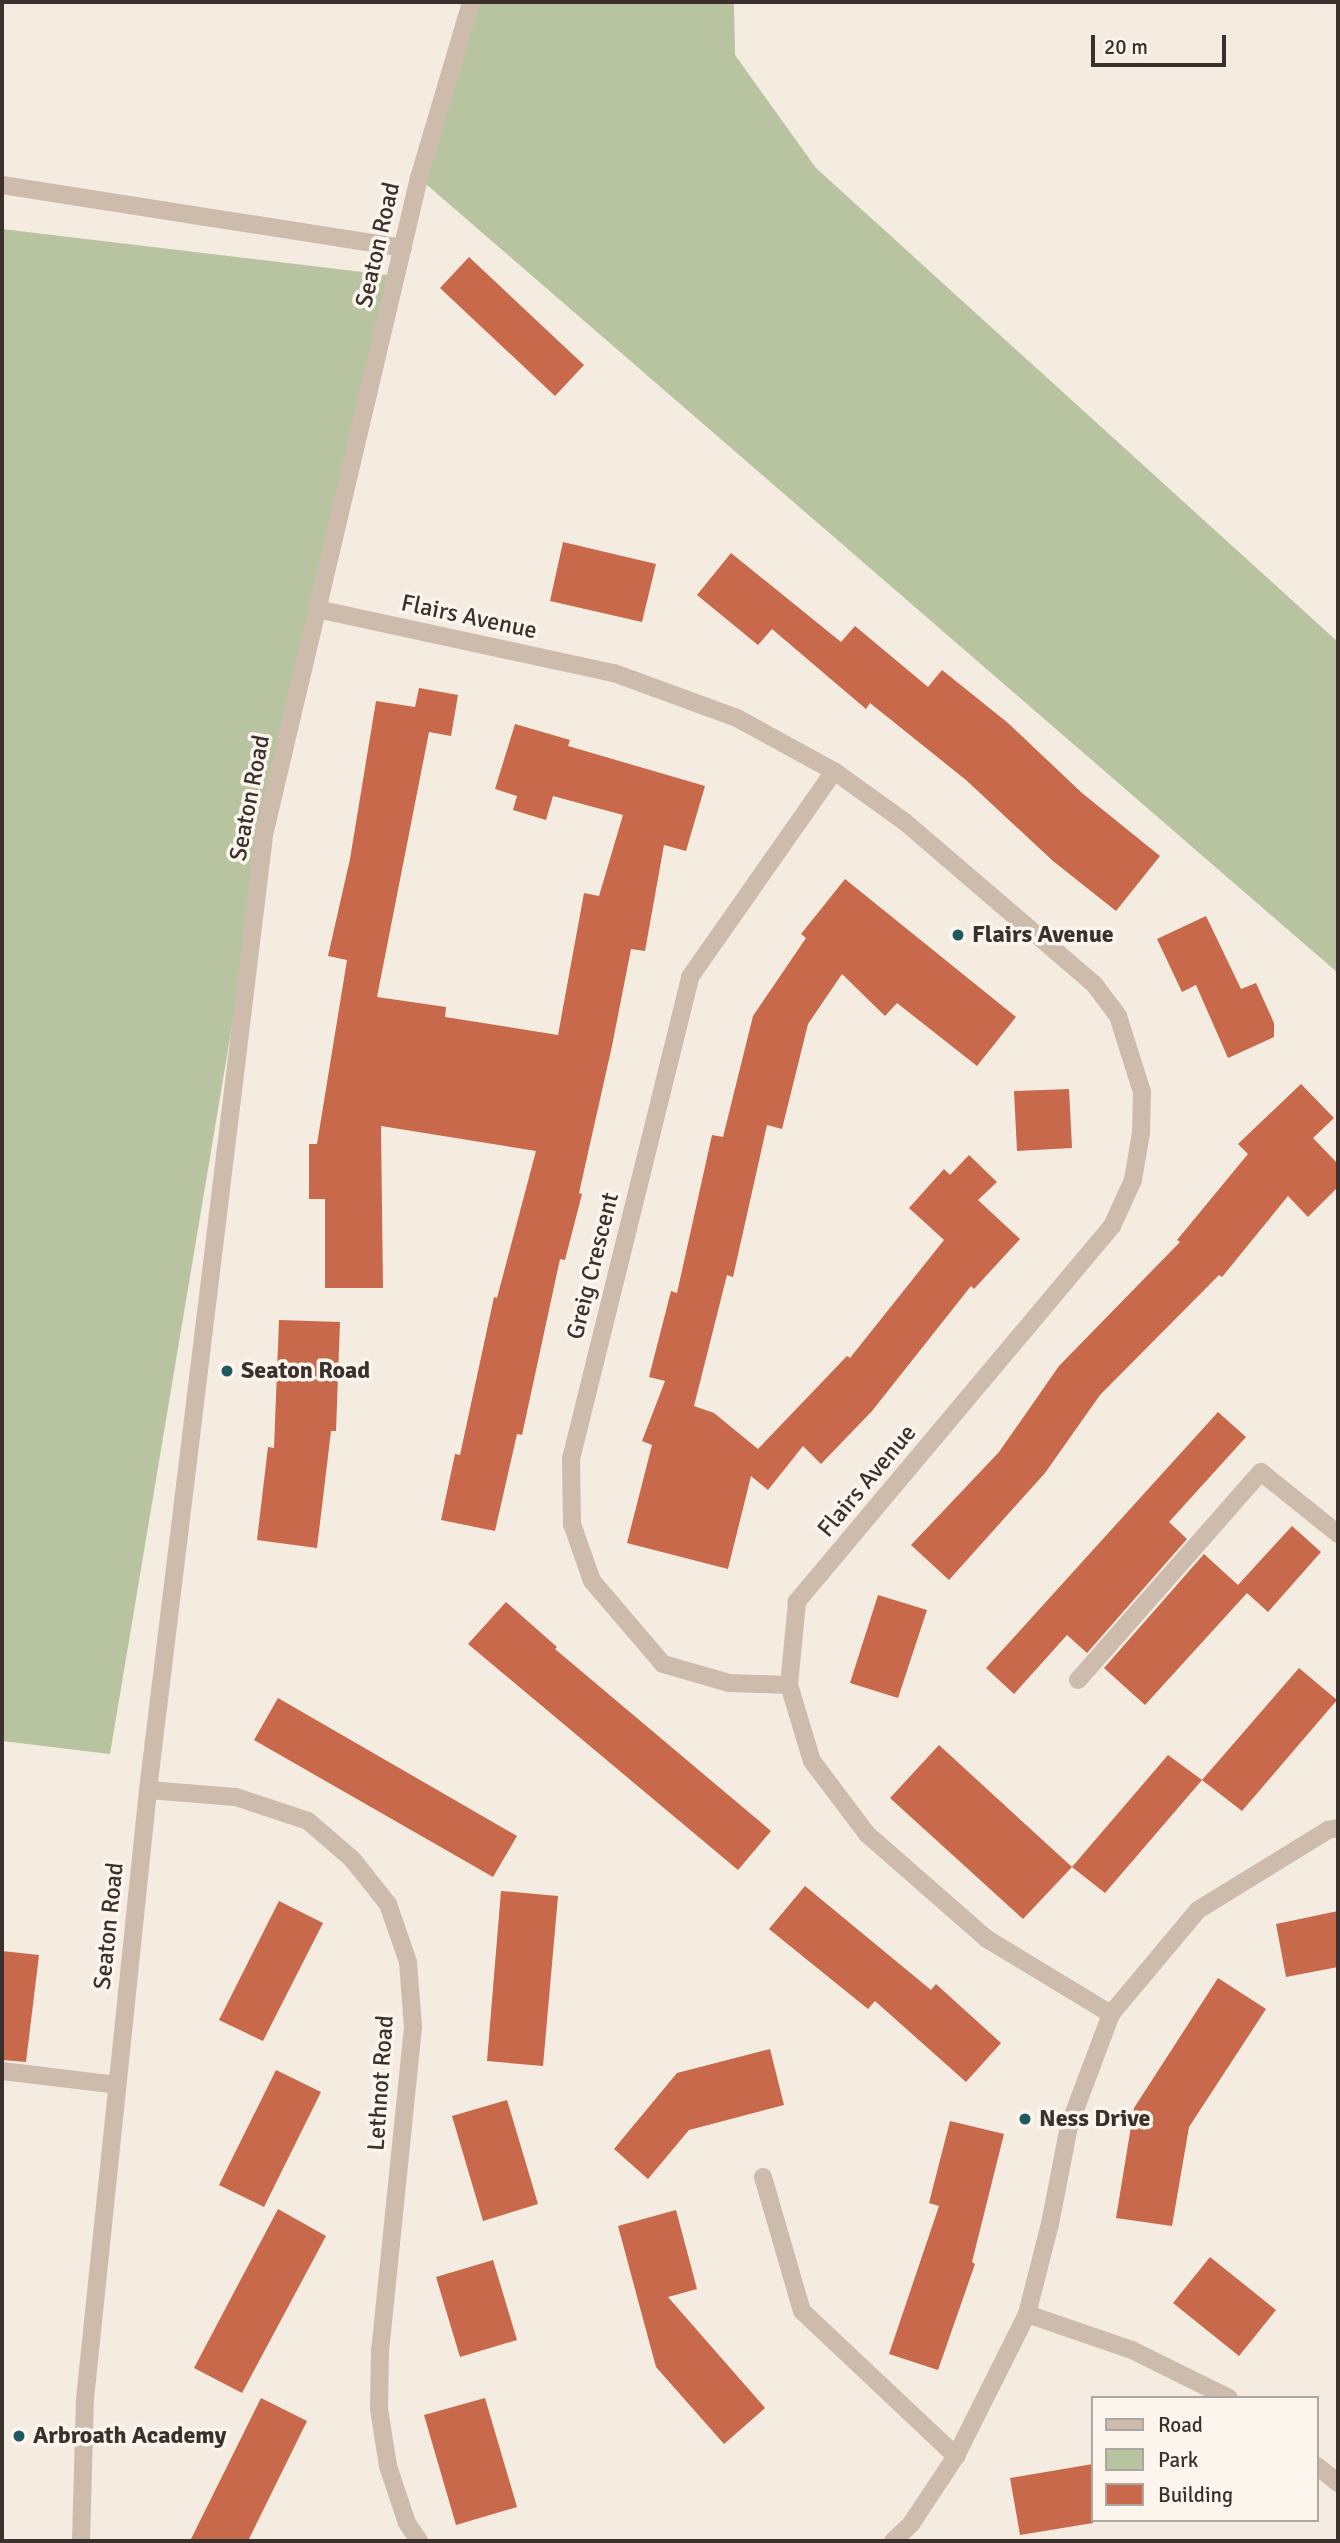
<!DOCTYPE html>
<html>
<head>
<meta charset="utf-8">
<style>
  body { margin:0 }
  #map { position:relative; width:1340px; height:2543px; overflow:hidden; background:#f4ebe1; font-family:Signika,sans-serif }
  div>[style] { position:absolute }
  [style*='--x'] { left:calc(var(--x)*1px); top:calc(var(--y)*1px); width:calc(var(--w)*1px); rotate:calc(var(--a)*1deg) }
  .green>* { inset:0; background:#b8c4a0 }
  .building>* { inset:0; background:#c8694b }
  .service>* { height:18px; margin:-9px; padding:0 9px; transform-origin:9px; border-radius:9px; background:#cdbbac }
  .minor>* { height:18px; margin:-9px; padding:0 9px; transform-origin:9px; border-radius:9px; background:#cdbbac }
  .tertiary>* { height:18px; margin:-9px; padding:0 9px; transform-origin:9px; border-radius:9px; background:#cdbbac }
  .dots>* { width:19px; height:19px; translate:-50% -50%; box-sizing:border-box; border:4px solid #fbf5ee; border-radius:50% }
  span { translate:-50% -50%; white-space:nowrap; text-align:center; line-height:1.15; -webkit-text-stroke:7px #fbf5ee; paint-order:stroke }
  .street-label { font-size:24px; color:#3b302b }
  .poi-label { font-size:24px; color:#3b302b; font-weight:700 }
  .left { translate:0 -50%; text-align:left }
  .frame { position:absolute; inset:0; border:4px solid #3b302b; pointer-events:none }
  .legend { position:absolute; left:1091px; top:2396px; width:228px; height:126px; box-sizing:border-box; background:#fbf5ee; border:2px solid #aea6a0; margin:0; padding:9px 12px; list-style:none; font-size:21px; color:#3b302b }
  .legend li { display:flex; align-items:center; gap:14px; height:35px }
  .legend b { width:35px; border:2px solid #aea6a0 }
  .scale { position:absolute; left:1091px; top:35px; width:135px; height:32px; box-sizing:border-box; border:4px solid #3b302b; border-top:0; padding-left:9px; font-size:21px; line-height:24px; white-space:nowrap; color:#3b302b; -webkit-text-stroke:5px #fbf5ee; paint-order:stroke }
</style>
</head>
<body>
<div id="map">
  <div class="green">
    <div style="clip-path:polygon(471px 2px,734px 2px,735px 55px,816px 168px,1338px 642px,1338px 973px,419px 178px)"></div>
    <div style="clip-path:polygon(2px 229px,396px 276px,264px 835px,110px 1754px,2px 1741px)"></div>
  </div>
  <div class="building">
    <div style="clip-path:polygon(469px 257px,584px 365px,555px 396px,440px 288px)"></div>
    <div style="clip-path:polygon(563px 542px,656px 564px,642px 622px,550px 601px)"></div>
    <div style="clip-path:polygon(731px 553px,841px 642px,855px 626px,928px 687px,942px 670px,1008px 723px,1082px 793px,1160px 856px,1116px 911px,1053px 861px,966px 780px,870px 703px,866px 709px,772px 629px,758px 645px,697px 595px)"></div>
    <div style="clip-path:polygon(419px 688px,458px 695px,451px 736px,429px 732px,377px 997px,446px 1007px,445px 1017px,558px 1035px,584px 893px,599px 896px,623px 815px,553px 796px,546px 820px,513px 810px,517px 796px,495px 789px,515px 724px,570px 740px,568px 746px,705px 786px,686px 851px,664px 845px,645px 951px,631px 949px,612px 1046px,579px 1193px,582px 1194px,565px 1260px,560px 1259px,522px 1435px,517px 1434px,495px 1531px,441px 1520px,455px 1454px,460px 1455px,494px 1297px,497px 1298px,536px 1151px,381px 1126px,383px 1288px,325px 1288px,325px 1199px,309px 1199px,309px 1144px,317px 1144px,347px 960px,328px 956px,350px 859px,376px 701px,415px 707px)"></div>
    <div style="clip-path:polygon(845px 879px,1016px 1017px,977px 1066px,897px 1003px,885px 1016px,842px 974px,808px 1024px,782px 1129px,767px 1125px,733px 1277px,727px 1275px,694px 1406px,714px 1413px,758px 1449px,847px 1356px,850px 1358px,944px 1240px,909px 1208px,944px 1169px,950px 1175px,969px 1155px,997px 1182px,978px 1200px,1020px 1239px,974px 1289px,971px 1286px,872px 1411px,821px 1464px,803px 1446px,768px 1490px,751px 1476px,728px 1569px,627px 1543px,652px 1445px,642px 1441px,665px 1381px,649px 1377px,671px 1291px,677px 1293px,712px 1135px,723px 1137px,753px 1016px,806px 938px,801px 934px)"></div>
    <div style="clip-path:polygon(1206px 916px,1241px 989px,1256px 983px,1274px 1023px,1274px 1037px,1228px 1058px,1196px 985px,1182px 992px,1157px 939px)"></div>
    <div style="clip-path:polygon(1301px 1084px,1334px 1118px,1313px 1138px,1338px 1164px,1338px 1187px,1308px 1217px,1288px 1196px,1222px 1277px,1219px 1275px,1100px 1395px,1045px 1473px,949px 1580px,911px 1545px,999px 1452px,1059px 1366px,1180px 1242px,1177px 1240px,1248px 1154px,1238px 1144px)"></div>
    <div style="clip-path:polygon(1069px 1089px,1072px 1148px,1017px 1151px,1014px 1091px)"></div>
    <div style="clip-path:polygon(279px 1320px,340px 1322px,336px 1431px,331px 1431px,317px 1548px,257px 1540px,268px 1447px,274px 1448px)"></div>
    <div style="clip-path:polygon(1218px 1412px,1246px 1437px,1169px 1522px,1187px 1539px,1087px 1653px,1067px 1635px,1014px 1694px,986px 1668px)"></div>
    <div style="clip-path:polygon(1292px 1526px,1321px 1552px,1268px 1612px,1247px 1593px,1145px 1705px,1104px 1668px,1204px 1554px,1238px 1585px)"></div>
    <div style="clip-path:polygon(878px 1595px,927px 1610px,898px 1698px,850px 1683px)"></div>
    <div style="clip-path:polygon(506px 1602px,557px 1647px,555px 1649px,771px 1831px,738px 1870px,468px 1644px)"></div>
    <div style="clip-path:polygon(1299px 1668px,1337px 1700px,1242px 1811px,1202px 1780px)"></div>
    <div style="clip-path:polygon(278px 1698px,517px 1836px,493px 1877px,254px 1740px)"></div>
    <div style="clip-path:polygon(939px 1745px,1072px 1867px,1023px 1919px,890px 1798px)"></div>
    <div style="clip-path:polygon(1168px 1755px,1202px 1780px,1105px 1893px,1072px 1867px)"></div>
    <div style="clip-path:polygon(805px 1886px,931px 1990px,936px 1984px,1001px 2043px,966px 2082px,875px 2001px,868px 2009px,769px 1929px)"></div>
    <div style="clip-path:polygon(501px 1891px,558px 1896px,543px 2066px,487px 2061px)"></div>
    <div style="clip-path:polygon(279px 1901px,323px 1923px,263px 2041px,219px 2020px)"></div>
    <div style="clip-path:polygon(1338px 1911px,1338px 1967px,1286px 1977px,1276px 1924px)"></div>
    <div style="clip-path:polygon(2px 1951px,39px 1955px,26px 2062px,2px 2060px)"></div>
    <div style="clip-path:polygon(1218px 1978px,1266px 2009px,1189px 2127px,1172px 2226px,1116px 2218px,1134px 2108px)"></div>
    <div style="clip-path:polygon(770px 2049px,784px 2105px,689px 2130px,648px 2179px,614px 2149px,677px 2073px)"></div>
    <div style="clip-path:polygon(276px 2070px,321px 2092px,264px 2207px,219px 2185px)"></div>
    <div style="clip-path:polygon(507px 2100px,538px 2204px,483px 2221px,452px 2116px)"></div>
    <div style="clip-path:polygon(950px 2121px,1004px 2134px,972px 2262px,975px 2264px,938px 2370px,889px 2354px,939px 2206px,929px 2203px)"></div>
    <div style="clip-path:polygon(278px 2209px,326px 2236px,242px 2393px,194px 2368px)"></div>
    <div style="clip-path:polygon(676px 2210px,697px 2289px,668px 2297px,765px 2408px,724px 2444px,656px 2367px,618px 2226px)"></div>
    <div style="clip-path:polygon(1210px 2257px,1276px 2310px,1239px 2356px,1173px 2303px)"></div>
    <div style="clip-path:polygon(493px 2260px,517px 2340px,460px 2357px,436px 2277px)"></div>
    <div style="clip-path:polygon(261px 2398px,307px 2421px,248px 2541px,190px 2541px)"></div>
    <div style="clip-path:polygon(485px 2398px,517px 2507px,456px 2525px,424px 2415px)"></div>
    <div style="clip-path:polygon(1093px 2464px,1093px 2523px,1020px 2535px,1010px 2478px)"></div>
  </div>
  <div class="service">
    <div style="--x:2;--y:185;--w:406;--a:8.9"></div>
    <div style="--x:1078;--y:1680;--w:277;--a:-48.7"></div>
    <div style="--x:1261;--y:1472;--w:99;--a:38.8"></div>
  </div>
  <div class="minor">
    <div style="--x:317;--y:609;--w:304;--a:12.2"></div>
    <div style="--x:614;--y:673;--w:131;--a:20.1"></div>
    <div style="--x:737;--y:718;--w:111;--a:28.7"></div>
    <div style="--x:834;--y:771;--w:87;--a:35.7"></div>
    <div style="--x:905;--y:822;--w:249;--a:40.6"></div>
    <div style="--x:1094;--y:984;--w:40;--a:53"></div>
    <div style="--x:1118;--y:1016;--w:80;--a:72.5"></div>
    <div style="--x:1142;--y:1092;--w:41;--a:91.4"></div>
    <div style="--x:1141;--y:1133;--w:48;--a:99.7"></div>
    <div style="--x:1133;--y:1180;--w:51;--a:114.5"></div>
    <div style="--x:1112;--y:1226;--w:491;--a:130"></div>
    <div style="--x:797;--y:1602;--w:83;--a:95.5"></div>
    <div style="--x:789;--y:1685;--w:79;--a:73.2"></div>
    <div style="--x:812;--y:1761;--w:91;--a:53"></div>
    <div style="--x:867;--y:1834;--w:159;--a:41.2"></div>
    <div style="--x:987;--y:1939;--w:145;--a:31.2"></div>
    <div style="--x:789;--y:1685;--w:60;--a:-178.1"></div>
    <div style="--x:729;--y:1683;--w:69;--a:-163.9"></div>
    <div style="--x:663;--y:1664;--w:109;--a:-130.5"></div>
    <div style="--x:592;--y:1581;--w:60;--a:-109.3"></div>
    <div style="--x:572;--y:1524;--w:65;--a:-90.9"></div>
    <div style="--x:571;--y:1459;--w:496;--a:-76.1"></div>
    <div style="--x:690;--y:977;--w:251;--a:-55"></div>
    <div style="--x:148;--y:1790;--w:88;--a:4.5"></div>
    <div style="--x:236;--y:1797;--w:76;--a:18.4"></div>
    <div style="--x:308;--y:1821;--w:58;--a:40.8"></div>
    <div style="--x:352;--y:1859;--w:58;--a:51.3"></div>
    <div style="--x:388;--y:1904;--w:61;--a:71"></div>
    <div style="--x:408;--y:1962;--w:65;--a:85.6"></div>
    <div style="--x:413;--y:2027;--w:325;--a:95.8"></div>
    <div style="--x:380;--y:2350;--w:59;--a:91"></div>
    <div style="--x:379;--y:2409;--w:58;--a:81"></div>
    <div style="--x:388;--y:2466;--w:60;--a:71.6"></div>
    <div style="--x:407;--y:2523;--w:22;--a:56"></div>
    <div style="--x:2;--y:2071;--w:116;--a:6.9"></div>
    <div style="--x:763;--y:2177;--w:140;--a:73.8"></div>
    <div style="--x:802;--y:2311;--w:212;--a:43.3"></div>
    <div style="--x:1027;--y:2314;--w:111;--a:18.9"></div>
    <div style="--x:1132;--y:2350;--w:108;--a:26.3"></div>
    <div style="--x:1317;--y:2466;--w:27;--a:39"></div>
    <div style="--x:893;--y:2541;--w:25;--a:-43"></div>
    <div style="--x:911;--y:2524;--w:82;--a:-56.5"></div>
    <div style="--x:956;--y:2456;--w:159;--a:-63.4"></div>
    <div style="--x:1027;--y:2314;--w:93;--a:-75.7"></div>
    <div style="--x:1050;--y:2224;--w:100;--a:-79"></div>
    <div style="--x:1069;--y:2126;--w:120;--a:-69.4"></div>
    <div style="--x:1111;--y:2014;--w:136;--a:-50.1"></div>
    <div style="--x:1198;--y:1910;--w:153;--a:-31.6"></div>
    <div style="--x:1328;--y:1830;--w:10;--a:-11"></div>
  </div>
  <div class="tertiary">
    <div style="--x:81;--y:2541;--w:142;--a:-88.4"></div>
    <div style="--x:85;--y:2399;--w:612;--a:-84.09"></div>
    <div style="--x:148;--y:1790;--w:962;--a:-83.07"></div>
    <div style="--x:264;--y:835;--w:675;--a:-76.73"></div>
    <div style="--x:419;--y:178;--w:184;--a:-73.5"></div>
  </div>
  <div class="dots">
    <div style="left:958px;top:935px;background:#1f5a5e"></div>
    <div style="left:227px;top:1371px;background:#1f5a5e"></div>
    <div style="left:1025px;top:2119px;background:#1f5a5e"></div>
    <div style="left:19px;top:2436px;background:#1f5a5e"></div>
  </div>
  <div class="street-label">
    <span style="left:378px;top:245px;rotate:-77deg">Seaton Road</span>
    <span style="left:469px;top:617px;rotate:12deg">Flairs Avenue</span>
    <span style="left:250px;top:798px;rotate:-79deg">Seaton Road</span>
    <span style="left:593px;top:1266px;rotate:-76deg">Greig Crescent</span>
    <span style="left:867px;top:1481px;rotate:-50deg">Flairs Avenue</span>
    <span style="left:109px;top:1926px;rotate:-84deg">Seaton Road</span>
    <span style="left:381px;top:2083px;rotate:-86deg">Lethnot Road</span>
  </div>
  <div class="poi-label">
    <span class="left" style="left:972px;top:935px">Flairs Avenue</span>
    <span class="left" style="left:241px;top:1371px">Seaton Road</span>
    <span class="left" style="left:1039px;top:2119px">Ness Drive</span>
    <span class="left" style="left:33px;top:2436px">Arbroath Academy</span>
  </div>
  <div class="frame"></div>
  <ul class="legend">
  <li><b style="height:9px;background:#cdbbac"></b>Road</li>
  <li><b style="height:19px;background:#b8c4a0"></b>Park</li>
  <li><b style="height:19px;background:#c8694b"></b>Building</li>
  </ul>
  <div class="scale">20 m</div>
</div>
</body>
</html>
